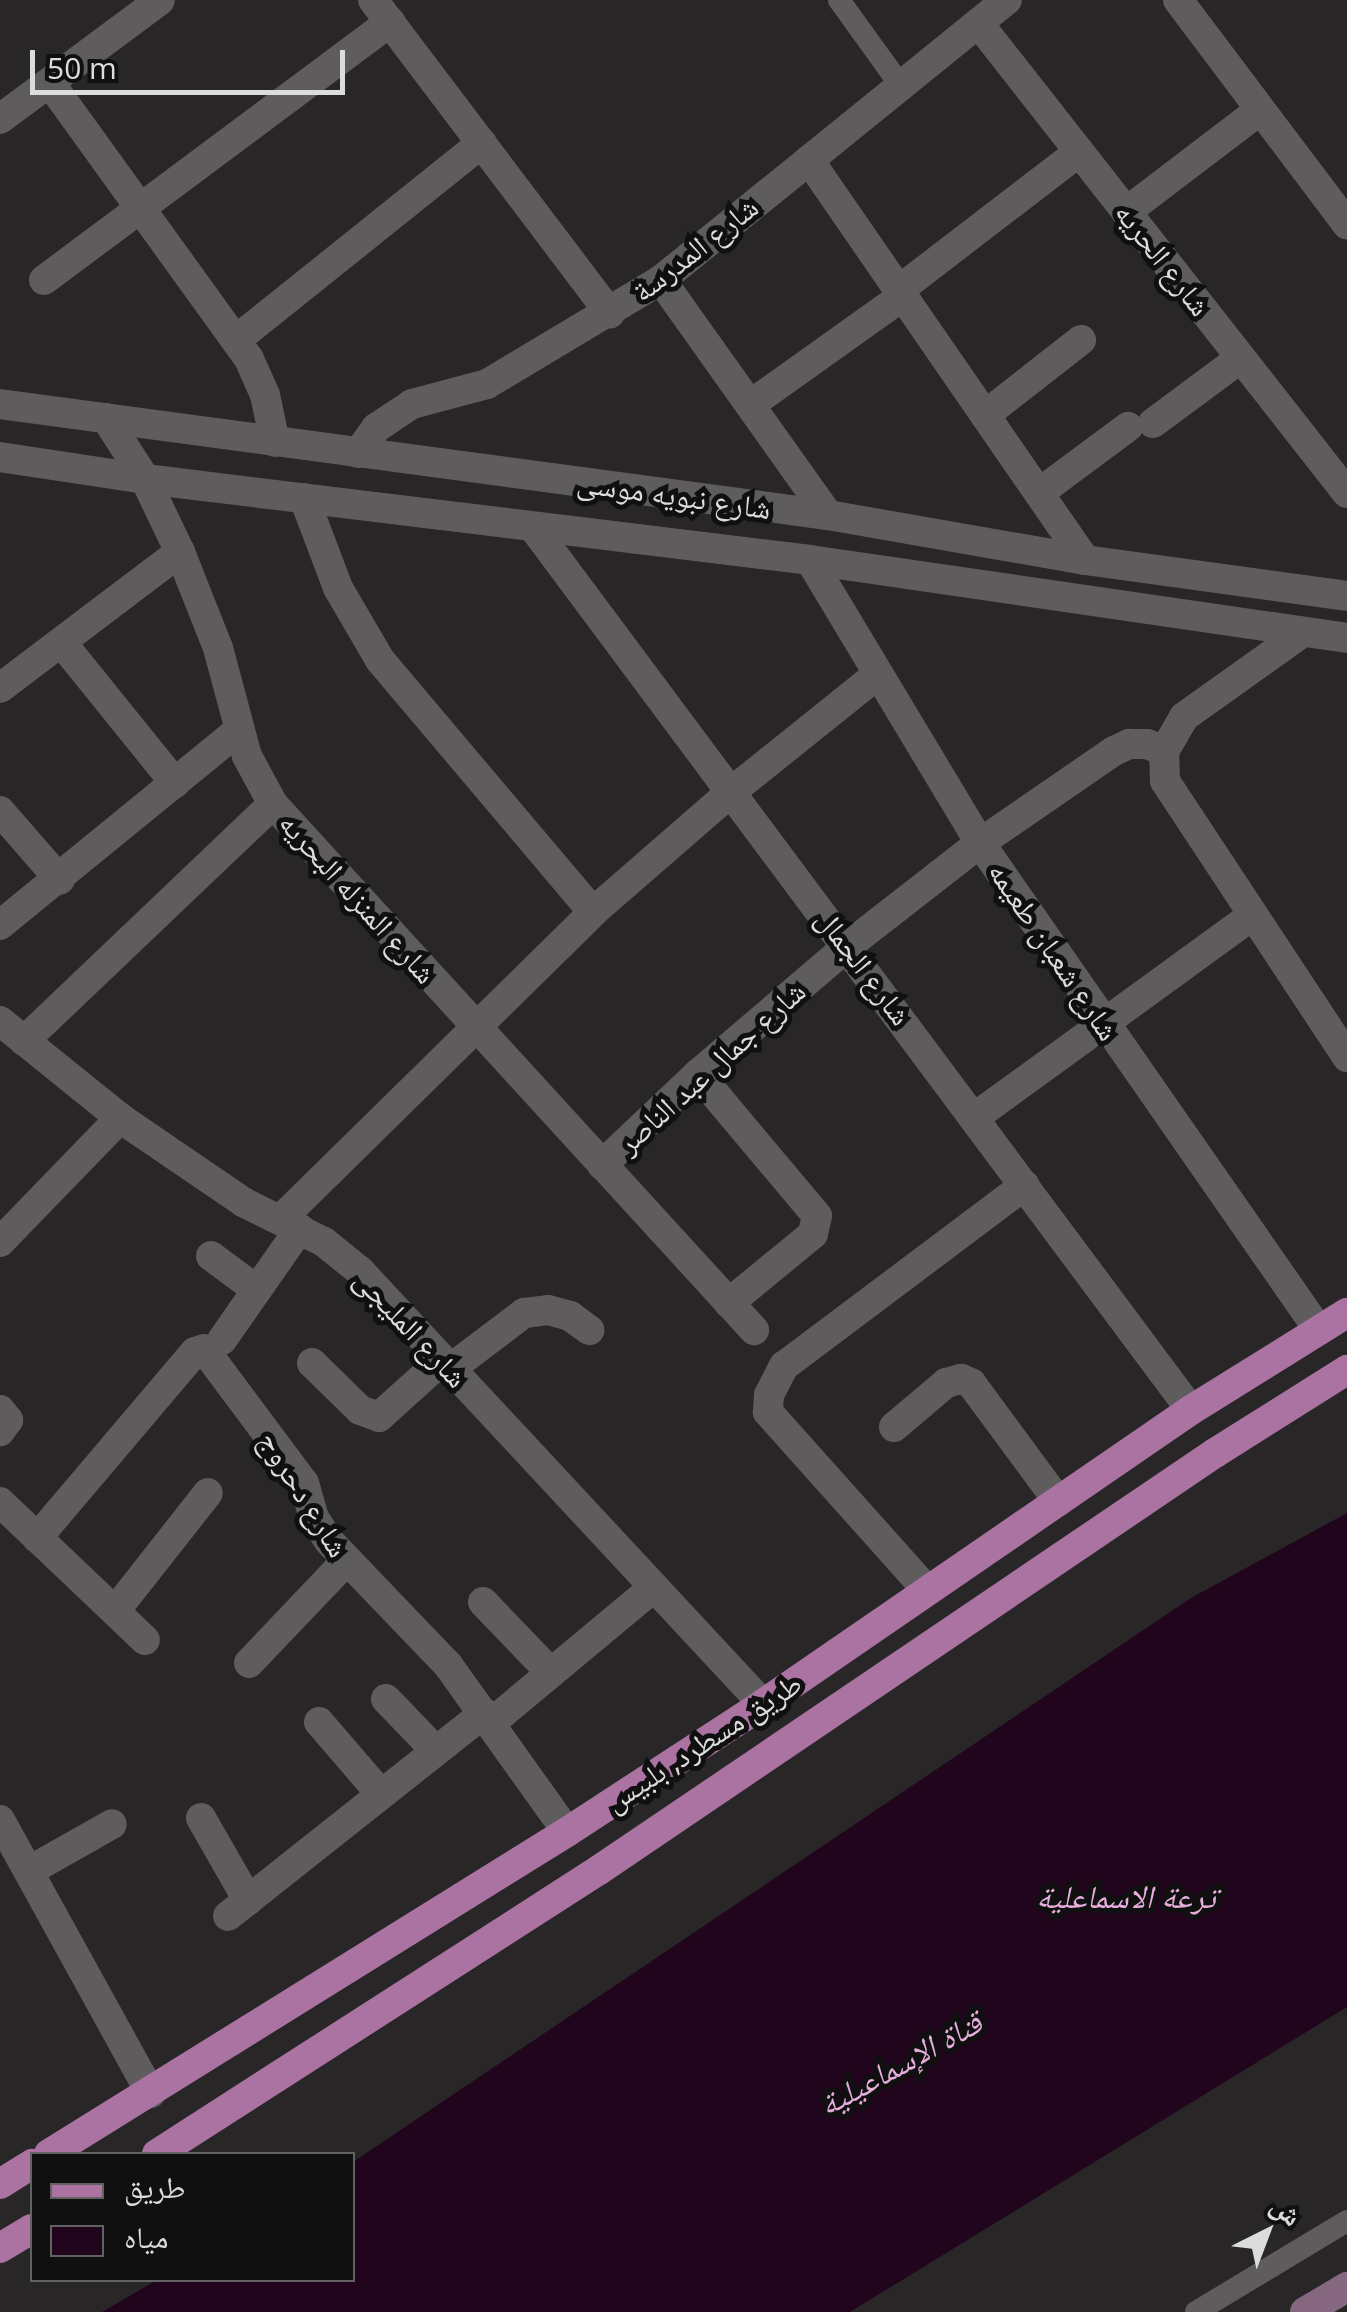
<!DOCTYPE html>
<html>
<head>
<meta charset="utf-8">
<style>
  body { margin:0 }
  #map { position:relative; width:1347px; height:2312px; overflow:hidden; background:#292628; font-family:"Open Sans","Noto Naskh Arabic",sans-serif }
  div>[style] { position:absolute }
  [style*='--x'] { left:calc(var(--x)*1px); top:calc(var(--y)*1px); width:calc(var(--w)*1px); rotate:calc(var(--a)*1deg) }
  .water>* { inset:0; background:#20051d }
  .lane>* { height:22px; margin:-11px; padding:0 11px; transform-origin:11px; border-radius:11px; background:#5f5c5e }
  .street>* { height:30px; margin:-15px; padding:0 15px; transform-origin:15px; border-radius:15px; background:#5f5c5e }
  .secondary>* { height:30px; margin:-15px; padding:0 15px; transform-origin:15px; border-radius:15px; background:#856780 }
  .primary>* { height:30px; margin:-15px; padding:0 15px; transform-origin:15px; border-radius:15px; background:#ab73a2 }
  span { translate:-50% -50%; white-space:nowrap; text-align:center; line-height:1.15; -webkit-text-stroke:10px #111010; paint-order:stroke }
  .street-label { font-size:30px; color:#dddcdd }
  .water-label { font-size:32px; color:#e6addc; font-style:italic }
  .legend { position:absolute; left:30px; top:2152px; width:325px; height:130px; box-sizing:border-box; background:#111010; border:2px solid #636262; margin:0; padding:12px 18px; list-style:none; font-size:30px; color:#dddcdd }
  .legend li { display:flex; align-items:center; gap:20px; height:50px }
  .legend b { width:50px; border:2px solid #636262 }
  .north { position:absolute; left:1217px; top:2182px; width:100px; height:100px; -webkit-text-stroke:8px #111010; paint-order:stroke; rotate:42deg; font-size:28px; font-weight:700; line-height:40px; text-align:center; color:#dddcdd }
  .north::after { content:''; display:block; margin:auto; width:35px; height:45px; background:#dddcdd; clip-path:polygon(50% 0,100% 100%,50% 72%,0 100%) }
  .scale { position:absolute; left:30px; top:50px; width:315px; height:45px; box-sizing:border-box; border:5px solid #dddcdd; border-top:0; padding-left:12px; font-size:30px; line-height:35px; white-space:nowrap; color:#dddcdd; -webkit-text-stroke:8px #111010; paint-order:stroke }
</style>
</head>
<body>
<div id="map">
  <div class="water">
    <div style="clip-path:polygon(1347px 1513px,1347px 2007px,850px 2312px,102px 2312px,157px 2280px,352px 2280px,353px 2162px,1191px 1598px)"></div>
  </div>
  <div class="lane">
    <div style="--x:839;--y:0;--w:106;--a:54.2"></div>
    <div style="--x:1196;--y:2312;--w:176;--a:-31.1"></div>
  </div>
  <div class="street">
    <div style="--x:373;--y:0;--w:393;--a:52.9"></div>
    <div style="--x:1178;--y:0;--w:281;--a:53"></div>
    <div style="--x:979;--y:24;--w:596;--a:51.88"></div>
    <div style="--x:50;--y:83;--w:340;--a:54.2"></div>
    <div style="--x:249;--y:359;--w:39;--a:66"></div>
    <div style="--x:265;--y:395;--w:48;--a:78"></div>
    <div style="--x:0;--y:119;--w:199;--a:-36.6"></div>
    <div style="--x:809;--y:160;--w:486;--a:55.4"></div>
    <div style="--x:1126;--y:212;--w:168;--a:-37.3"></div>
    <div style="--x:44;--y:280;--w:432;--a:-36.7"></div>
    <div style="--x:661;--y:280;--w:288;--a:54.6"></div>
    <div style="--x:899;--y:290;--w:227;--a:-37.5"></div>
    <div style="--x:236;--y:340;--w:315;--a:-38.7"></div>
    <div style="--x:0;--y:404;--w:835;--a:7.64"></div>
    <div style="--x:828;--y:515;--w:261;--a:9.9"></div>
    <div style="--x:1085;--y:560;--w:264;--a:7.8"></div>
    <div style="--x:750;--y:405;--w:188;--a:-35.5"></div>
    <div style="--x:985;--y:415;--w:122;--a:-38"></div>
    <div style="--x:106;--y:418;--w:72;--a:57.4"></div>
    <div style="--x:145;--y:479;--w:81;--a:64.4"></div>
    <div style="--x:180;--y:552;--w:103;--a:68.4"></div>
    <div style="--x:218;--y:648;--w:112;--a:75"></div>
    <div style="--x:247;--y:756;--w:55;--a:61.6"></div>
    <div style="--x:273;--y:804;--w:713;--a:47.56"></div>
    <div style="--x:1153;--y:423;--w:109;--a:-36.5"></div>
    <div style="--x:358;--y:453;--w:31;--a:-54"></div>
    <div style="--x:376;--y:428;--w:43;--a:-33.7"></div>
    <div style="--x:412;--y:404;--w:78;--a:-14.9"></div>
    <div style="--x:487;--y:384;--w:203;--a:-30.9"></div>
    <div style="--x:661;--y:280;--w:445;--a:-39"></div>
    <div style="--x:0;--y:457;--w:147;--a:8.6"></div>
    <div style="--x:145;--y:479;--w:670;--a:6.94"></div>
    <div style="--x:810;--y:560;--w:543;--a:8.26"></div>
    <div style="--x:1039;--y:493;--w:111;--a:-36.6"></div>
    <div style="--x:304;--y:498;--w:96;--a:69.3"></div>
    <div style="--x:338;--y:588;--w:83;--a:59.7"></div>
    <div style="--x:380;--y:660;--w:330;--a:49.8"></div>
    <div style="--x:533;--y:527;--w:1101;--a:53.31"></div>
    <div style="--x:810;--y:560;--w:330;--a:59"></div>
    <div style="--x:980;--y:843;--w:592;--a:55.18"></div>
    <div style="--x:1303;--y:632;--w:146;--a:144.5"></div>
    <div style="--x:1184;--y:717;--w:39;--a:120"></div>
    <div style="--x:1164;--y:751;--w:30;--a:88"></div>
    <div style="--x:1165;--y:781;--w:331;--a:56.6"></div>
    <div style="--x:62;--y:643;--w:180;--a:51.1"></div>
    <div style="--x:0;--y:688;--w:226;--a:-37.1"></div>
    <div style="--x:0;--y:811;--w:91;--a:49"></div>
    <div style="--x:0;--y:925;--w:307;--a:-39.2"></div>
    <div style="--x:0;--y:1021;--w:154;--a:38.9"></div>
    <div style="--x:120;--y:1118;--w:149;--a:34.3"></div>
    <div style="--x:243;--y:1202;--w:90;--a:26.3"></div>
    <div style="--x:324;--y:1242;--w:46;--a:38.9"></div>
    <div style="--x:360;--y:1271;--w:592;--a:47.06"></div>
    <div style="--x:24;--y:1041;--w:344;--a:-43.6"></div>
    <div style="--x:698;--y:1074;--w:185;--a:50"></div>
    <div style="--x:817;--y:1216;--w:18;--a:103"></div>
    <div style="--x:813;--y:1234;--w:109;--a:140.6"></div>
    <div style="--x:975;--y:1117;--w:342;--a:-36"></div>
    <div style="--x:602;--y:1165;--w:132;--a:-43.5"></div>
    <div style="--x:698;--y:1074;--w:199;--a:-40.5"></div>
    <div style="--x:849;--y:945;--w:166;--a:-37.9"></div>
    <div style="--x:980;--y:843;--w:163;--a:-34.5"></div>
    <div style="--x:1114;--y:751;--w:17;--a:-25"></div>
    <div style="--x:1129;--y:744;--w:18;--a:0"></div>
    <div style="--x:1147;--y:744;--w:18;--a:22"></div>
    <div style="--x:281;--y:1219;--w:438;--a:-44.5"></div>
    <div style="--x:593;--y:912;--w:183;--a:-41"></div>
    <div style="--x:731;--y:792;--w:187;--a:-38.7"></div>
    <div style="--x:0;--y:1242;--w:173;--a:-45.9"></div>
    <div style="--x:211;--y:1256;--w:57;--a:36.5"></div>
    <div style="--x:222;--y:1340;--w:136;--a:-55.1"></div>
    <div style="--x:312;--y:1363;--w:67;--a:44.4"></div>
    <div style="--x:360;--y:1410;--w:20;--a:20"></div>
    <div style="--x:379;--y:1417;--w:85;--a:-42.1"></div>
    <div style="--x:450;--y:1369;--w:93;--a:-37.1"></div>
    <div style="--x:524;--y:1313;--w:24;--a:-7"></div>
    <div style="--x:548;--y:1310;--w:23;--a:15"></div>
    <div style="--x:570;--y:1316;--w:24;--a:36"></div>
    <div style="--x:0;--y:1410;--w:13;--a:51"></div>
    <div style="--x:8;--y:1420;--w:14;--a:126"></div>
    <div style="--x:894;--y:1427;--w:68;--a:-40.2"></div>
    <div style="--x:946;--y:1383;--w:16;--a:-15"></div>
    <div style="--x:961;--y:1379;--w:11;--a:22"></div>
    <div style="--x:971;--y:1383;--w:147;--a:53.6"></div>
    <div style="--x:0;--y:1502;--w:200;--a:43.6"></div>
    <div style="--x:37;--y:1538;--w:244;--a:-49.7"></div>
    <div style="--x:195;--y:1352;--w:9;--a:-18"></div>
    <div style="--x:204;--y:1349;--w:167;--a:53.3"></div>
    <div style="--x:304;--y:1483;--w:36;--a:74"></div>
    <div style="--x:314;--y:1518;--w:27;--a:57"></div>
    <div style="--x:329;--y:1541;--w:172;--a:46.2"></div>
    <div style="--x:448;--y:1665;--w:205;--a:54.5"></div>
    <div style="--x:927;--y:1590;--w:239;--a:-131.8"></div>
    <div style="--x:768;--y:1412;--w:17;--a:-87"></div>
    <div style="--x:769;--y:1395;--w:33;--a:-63"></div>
    <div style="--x:784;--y:1366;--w:301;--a:-36.9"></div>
    <div style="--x:483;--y:1602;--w:98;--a:46.2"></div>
    <div style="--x:115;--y:1611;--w:150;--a:-51.8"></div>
    <div style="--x:249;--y:1663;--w:141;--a:-46.4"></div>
    <div style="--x:386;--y:1699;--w:72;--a:46.1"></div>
    <div style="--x:319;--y:1722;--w:95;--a:49.3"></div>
    <div style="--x:491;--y:1723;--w:212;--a:-39.8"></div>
    <div style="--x:201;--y:1818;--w:95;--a:60.2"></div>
    <div style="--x:0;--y:1820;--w:312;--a:61.1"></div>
    <div style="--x:29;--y:1871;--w:95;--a:-29.5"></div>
    <div style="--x:228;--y:1916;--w:327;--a:-38.4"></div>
  </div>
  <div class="secondary">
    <div style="--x:1305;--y:2312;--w:49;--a:-30.8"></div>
  </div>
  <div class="primary">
    <div style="--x:49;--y:2154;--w:610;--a:-31.87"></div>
    <div style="--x:567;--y:1832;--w:234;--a:-33.1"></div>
    <div style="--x:763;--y:1704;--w:519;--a:-34.49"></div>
    <div style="--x:1191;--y:1410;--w:184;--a:-31.9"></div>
    <div style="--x:157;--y:2154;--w:525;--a:-32.72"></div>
    <div style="--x:599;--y:1870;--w:744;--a:-34.1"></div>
    <div style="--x:1215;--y:1453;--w:156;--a:-32.2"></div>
    <div style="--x:0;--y:2184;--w:38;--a:-32"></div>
    <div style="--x:0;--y:2248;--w:37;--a:-31"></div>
  </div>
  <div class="street-label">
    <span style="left:695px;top:249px;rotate:-38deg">شارع المدرسة</span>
    <span style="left:1163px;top:259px;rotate:52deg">شارع الحريه</span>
    <span style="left:674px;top:495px;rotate:8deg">شارع نبويه موسى</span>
    <span style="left:358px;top:898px;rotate:48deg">شارع المنزله البحريه</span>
    <span style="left:1054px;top:951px;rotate:56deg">شارع شعبان طعيمه</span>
    <span style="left:864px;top:967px;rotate:53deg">شارع الجمال</span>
    <span style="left:711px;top:1067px;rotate:-42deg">شارع جمال عبد الناصر</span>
    <span style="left:411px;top:1328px;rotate:47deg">شارع المليجى</span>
    <span style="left:304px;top:1494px;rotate:58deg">شارع دحروج</span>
    <span style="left:703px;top:1742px;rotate:-33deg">طريق مسطرد, بلبيس</span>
  </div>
  <div class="water-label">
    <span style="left:1126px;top:1896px">ترعة الاسماعلية</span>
    <span style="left:900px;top:2063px;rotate:-29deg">قناة الإسماعيلية</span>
  </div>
  <ul class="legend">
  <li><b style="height:12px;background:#ab73a2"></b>طريق</li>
  <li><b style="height:28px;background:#20051d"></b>مياه</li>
  </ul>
  <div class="north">ش</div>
  <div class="scale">50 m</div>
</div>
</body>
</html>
